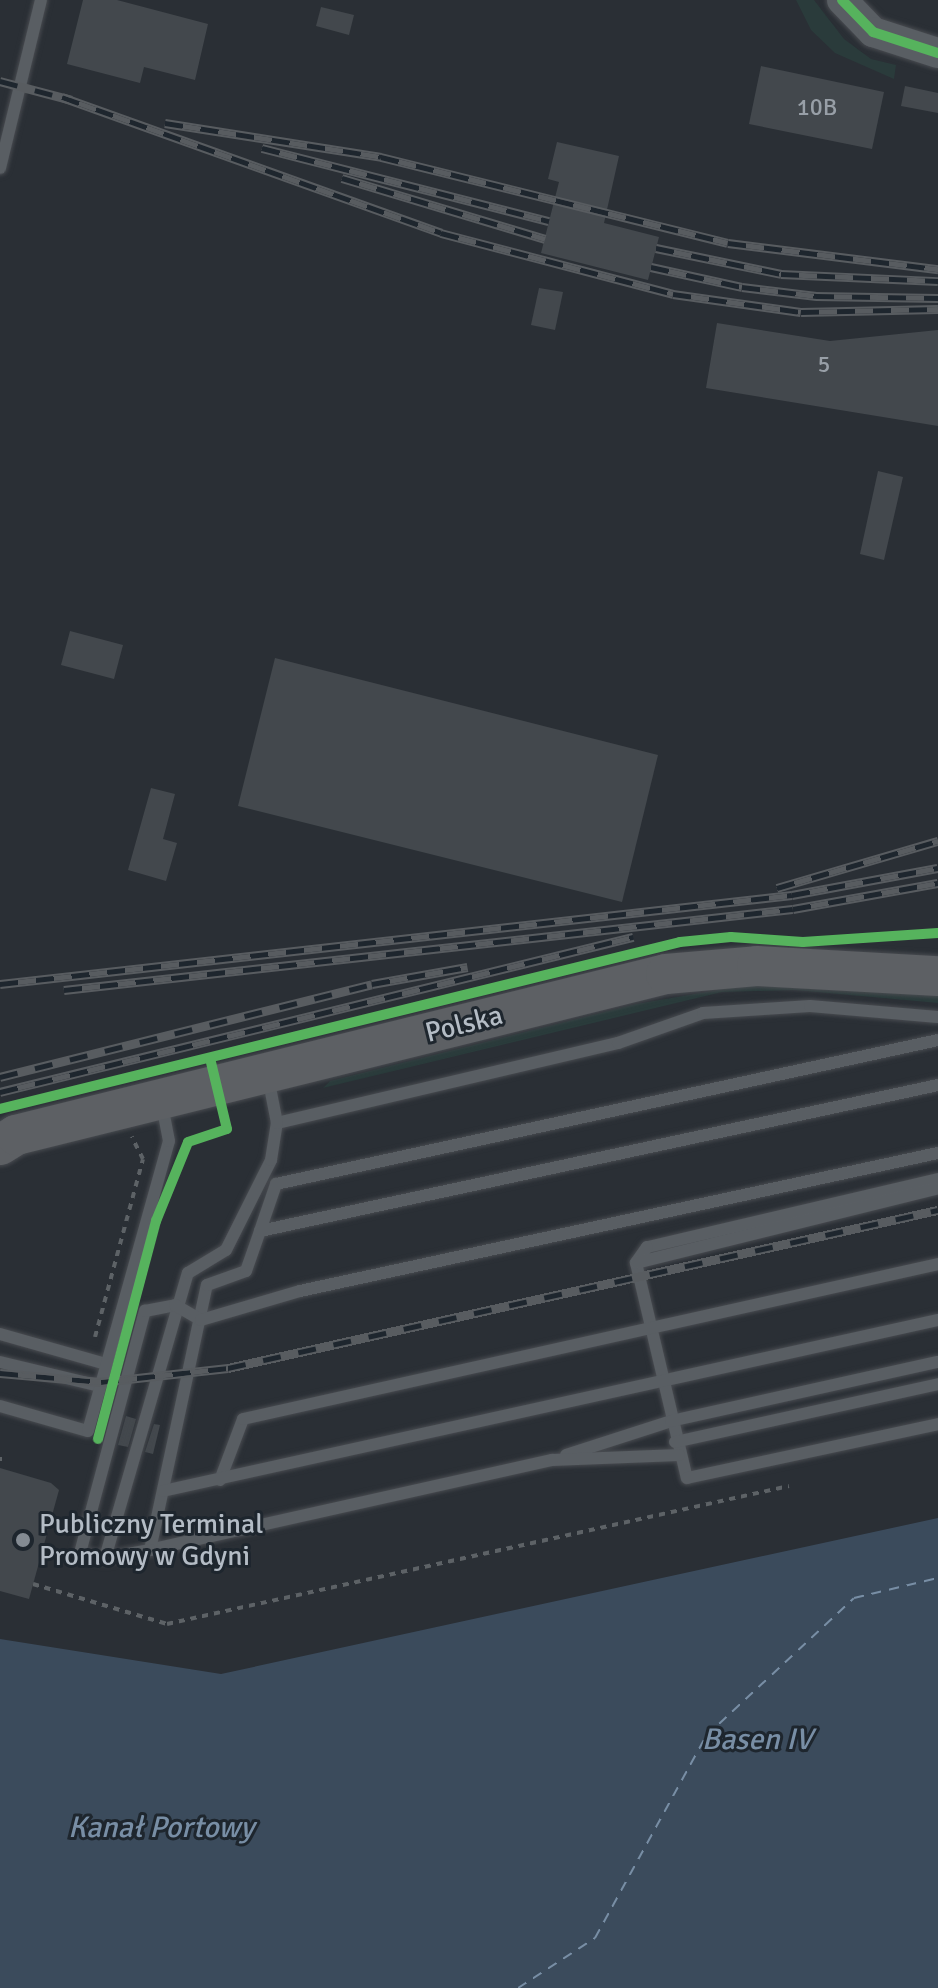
<!DOCTYPE html>
<html>
<head>
<meta charset="utf-8">
<style>
  body { margin:0 }
  #map { position:relative; width:938px; height:1988px; overflow:hidden; background:#2a2f35; font-family:Signika,sans-serif }
  div>[style] { position:absolute }
  [style*='--x'] { left:calc(var(--x)*1px); top:calc(var(--y)*1px); width:calc(var(--w)*1px); rotate:calc(var(--a)*1deg) }
  .green>* { inset:0; background:#2a3b3b }
  .water>* { inset:0; background:#3b4b5c }
  .ferry>* { height:2px; margin-top:-1px; transform-origin:0; background:repeating-linear-gradient(90deg,#788ea5 0 10px,transparent 0 18px) }
  .building>* { inset:0; background:#43484d }
  .path>* { height:4px; margin-top:-2px; transform-origin:0; background:repeating-linear-gradient(90deg,#5d6266 0 6px,transparent 0 12px) }
  .roads { filter:drop-shadow(0 0 2px #484b50) drop-shadow(0 0 2px #484b50) }
  .service>* { height:12px; margin:-6px; padding:0 6px; transform-origin:6px; border-radius:6px; background:#595e63 }
  .tertiary>* { height:30px; margin:-15px; padding:0 15px; transform-origin:15px; border-radius:15px; background:#595e63 }
  .trunk>* { height:40px; margin:-20px; padding:0 20px; transform-origin:20px; border-radius:20px; background:#5d6064 }
  .rail>* { height:9px; margin-top:-4.5px; transform-origin:0; background:repeating-linear-gradient(90deg,#1e262e 0 18px,#585c60 0 36px); box-sizing:border-box; border-block:2px solid #585c60 }
  .cycleway>* { height:10px; margin:-5px; padding:0 5px; transform-origin:5px; border-radius:5px; background:#56b35d }
  .dots>* { width:22px; height:22px; translate:-50% -50%; box-sizing:border-box; border:4px solid #1e262e; border-radius:50% }
  span { translate:-50% -50%; white-space:nowrap; text-align:center; line-height:1.15; -webkit-text-stroke:6px #1e262e; paint-order:stroke }
  .number-label { font-size:24px; color:#989fa7 }
  .number-label span { -webkit-text-stroke-width:0 }
  .street-label { font-size:28px; color:#b4bcc5 }
  .poi-label { font-size:28px; color:#b4bcc5 }
  .left { translate:0 -50%; text-align:left }
  .water-label { font-size:30px; color:#788ea5; font-style:italic }
</style>
</head>
<body>
<div id="map">
  <div class="green">
    <div style="clip-path:polygon(796px 0,814px 0,844px 39px,871px 59px,896px 65px,894px 79px,835px 53px,811px 30px)"></div>
    <div style="clip-path:polygon(753px 984px,938px 996px,938px 1003px,795px 990px,722px 992px,323px 1088px,330px 1081px,636px 1004px)"></div>
  </div>
  <div class="water">
    <div style="clip-path:polygon(938px 1518px,938px 1988px,0 1988px,0 1639px,221px 1674px)"></div>
  </div>
  <div class="ferry">
    <div style="--x:518;--y:1988;--w:92;--a:-33"></div>
    <div style="--x:595;--y:1938;--w:230;--a:-61.2"></div>
    <div style="--x:706;--y:1736;--w:202;--a:-43"></div>
    <div style="--x:854;--y:1598;--w:86;--a:-13.4"></div>
  </div>
  <div class="building">
    <div style="clip-path:polygon(83px 0,117px 0,208px 24px,195px 80px,144px 67px,140px 83px,67px 64px)"></div>
    <div style="clip-path:polygon(321px 7px,354px 15px,349px 35px,316px 26px)"></div>
    <div style="clip-path:polygon(761px 66px,884px 92px,872px 149px,749px 124px)"></div>
    <div style="clip-path:polygon(905px 86px,938px 93px,938px 113px,901px 106px)"></div>
    <div style="clip-path:polygon(557px 142px,619px 156px,604px 223px,659px 237px,648px 280px,541px 253px,559px 182px,548px 179px)"></div>
    <div style="clip-path:polygon(539px 288px,563px 292px,555px 330px,531px 325px)"></div>
    <div style="clip-path:polygon(717px 323px,830px 341px,938px 330px,938px 426px,706px 388px)"></div>
    <div style="clip-path:polygon(878px 471px,903px 477px,884px 560px,860px 554px)"></div>
    <div style="clip-path:polygon(70px 631px,123px 645px,114px 679px,61px 665px)"></div>
    <div style="clip-path:polygon(275px 658px,658px 755px,622px 902px,238px 806px)"></div>
    <div style="clip-path:polygon(151px 788px,175px 794px,163px 839px,177px 843px,166px 881px,128px 870px)"></div>
    <div style="clip-path:polygon(126px 1416px,136px 1419px,128px 1447px,118px 1445px)"></div>
    <div style="clip-path:polygon(154px 1424px,160px 1425px,153px 1454px,145px 1452px)"></div>
    <div style="clip-path:polygon(0 1468px,51px 1483px,59px 1490px,29px 1599px,0 1591px)"></div>
  </div>
  <div class="path">
    <div style="--x:95;--y:1337;--w:184;--a:-74.9"></div>
    <div style="--x:143;--y:1159;--w:25;--a:-117"></div>
    <div style="--x:0;--y:1459;--w:2;--a:0"></div>
    <div style="--x:33;--y:1584;--w:140;--a:16.6"></div>
    <div style="--x:167;--y:1624;--w:637;--a:-12.51"></div>
  </div>
  <div class="roads">
    <div class="service">
      <div style="--x:0;--y:168;--w:173;--a:-76.3"></div>
      <div style="--x:277;--y:1123;--w:350;--a:-13.2"></div>
      <div style="--x:618;--y:1043;--w:90;--a:-19.4"></div>
      <div style="--x:703;--y:1013;--w:107;--a:-3.7"></div>
      <div style="--x:810;--y:1006;--w:128;--a:4.9"></div>
      <div style="--x:938;--y:1179;--w:299;--a:166.8"></div>
      <div style="--x:647;--y:1247;--w:19;--a:125"></div>
      <div style="--x:636;--y:1263;--w:221;--a:76.7"></div>
      <div style="--x:687;--y:1478;--w:257;--a:-12.1"></div>
      <div style="--x:260;--y:1231;--w:50;--a:-71.2"></div>
      <div style="--x:276;--y:1184;--w:677;--a:-12.27"></div>
      <div style="--x:636;--y:1263;--w:311;--a:-13.9"></div>
      <div style="--x:0;--y:1334;--w:110;--a:15.8"></div>
      <div style="--x:0;--y:1362;--w:103;--a:13.5"></div>
      <div style="--x:0;--y:1406;--w:91;--a:15.9"></div>
      <div style="--x:88;--y:1431;--w:301;--a:-74.4"></div>
      <div style="--x:169;--y:1141;--w:36;--a:-101"></div>
      <div style="--x:675;--y:1442;--w:269;--a:-12.4"></div>
      <div style="--x:566;--y:1455;--w:110;--a:-17.9"></div>
      <div style="--x:671;--y:1421;--w:273;--a:-12.5"></div>
      <div style="--x:679;--y:1455;--w:127;--a:177.7"></div>
      <div style="--x:552;--y:1460;--w:412;--a:167.4"></div>
      <div style="--x:150;--y:1550;--w:271;--a:-77.9"></div>
      <div style="--x:207;--y:1285;--w:41;--a:-19.7"></div>
      <div style="--x:246;--y:1271;--w:42;--a:-70.7"></div>
      <div style="--x:260;--y:1231;--w:694;--a:-12.15"></div>
      <div style="--x:220;--y:1480;--w:65;--a:-69.3"></div>
      <div style="--x:243;--y:1419;--w:712;--a:-12.57"></div>
      <div style="--x:163;--y:1491;--w:794;--a:-12.44"></div>
      <div style="--x:150;--y:1550;--w:46;--a:169.9"></div>
      <div style="--x:105;--y:1558;--w:297;--a:-73.8"></div>
      <div style="--x:188;--y:1273;--w:44;--a:-31.2"></div>
      <div style="--x:226;--y:1250;--w:101;--a:-63.4"></div>
      <div style="--x:271;--y:1160;--w:37;--a:-81"></div>
      <div style="--x:277;--y:1123;--w:47;--a:-101.1"></div>
      <div style="--x:105;--y:1558;--w:25;--a:-169"></div>
      <div style="--x:80;--y:1553;--w:251;--a:-75"></div>
      <div style="--x:145;--y:1311;--w:31;--a:-11"></div>
      <div style="--x:175;--y:1305;--w:30;--a:30"></div>
      <div style="--x:201;--y:1320;--w:103;--a:-16.3"></div>
      <div style="--x:300;--y:1291;--w:653;--a:-12.21"></div>
    </div>
    <div class="tertiary">
      <div style="--x:842;--y:0;--w:45;--a:45.9"></div>
      <div style="--x:873;--y:32;--w:68;--a:17.9"></div>
    </div>
    <div class="trunk">
      <div style="--x:0;--y:1145;--w:19;--a:-32"></div>
      <div style="--x:16;--y:1135;--w:670;--a:-13.91"></div>
      <div style="--x:666;--y:974;--w:91;--a:-5"></div>
      <div style="--x:757;--y:966;--w:181;--a:3.2"></div>
    </div>
  </div>
  <div class="rail">
    <div style="--x:0;--y:81;--w:74;--a:14.8"></div>
    <div style="--x:62;--y:97;--w:403;--a:19.7"></div>
    <div style="--x:441;--y:233;--w:240;--a:14.7"></div>
    <div style="--x:673;--y:294;--w:129;--a:8"></div>
    <div style="--x:801;--y:312;--w:137;--a:-1.3"></div>
    <div style="--x:165;--y:123;--w:219;--a:8.9"></div>
    <div style="--x:381;--y:157;--w:357;--a:13.9"></div>
    <div style="--x:728;--y:243;--w:212;--a:7.1"></div>
    <div style="--x:262;--y:148;--w:296;--a:14.3"></div>
    <div style="--x:342;--y:178;--w:212;--a:16.7"></div>
    <div style="--x:656;--y:248;--w:128;--a:11.7"></div>
    <div style="--x:781;--y:274;--w:157;--a:2.6"></div>
    <div style="--x:651;--y:267;--w:93;--a:12.4"></div>
    <div style="--x:742;--y:287;--w:75;--a:6.9"></div>
    <div style="--x:816;--y:296;--w:122;--a:0.9"></div>
    <div style="--x:777;--y:888;--w:168;--a:-16.3"></div>
    <div style="--x:0;--y:984;--w:797;--a:-6.41"></div>
    <div style="--x:792;--y:895;--w:148;--a:-10.5"></div>
    <div style="--x:64;--y:990;--w:733;--a:-6.34"></div>
    <div style="--x:793;--y:909;--w:147;--a:-10.2"></div>
    <div style="--x:0;--y:1077;--w:383;--a:-14"></div>
    <div style="--x:372;--y:984;--w:97;--a:-10.1"></div>
    <div style="--x:0;--y:1092;--w:652;--a:-13.76"></div>
    <div style="--x:0;--y:1373;--w:101;--a:5.1"></div>
    <div style="--x:101;--y:1382;--w:128;--a:-6.3"></div>
    <div style="--x:228;--y:1368;--w:727;--a:-12.55"></div>
  </div>
  <div class="cycleway">
    <div style="--x:842;--y:0;--w:45;--a:45.9"></div>
    <div style="--x:873;--y:32;--w:68;--a:17.9"></div>
    <div style="--x:0;--y:1109;--w:700;--a:-13.8"></div>
    <div style="--x:680;--y:942;--w:51;--a:-5.6"></div>
    <div style="--x:731;--y:937;--w:72;--a:4"></div>
    <div style="--x:803;--y:942;--w:135;--a:-3.8"></div>
    <div style="--x:98;--y:1439;--w:226;--a:-75.1"></div>
    <div style="--x:156;--y:1221;--w:85;--a:-67.9"></div>
    <div style="--x:188;--y:1142;--w:41;--a:-18.4"></div>
    <div style="--x:227;--y:1129;--w:73;--a:-103.5"></div>
  </div>
  <div class="dots">
    <div style="left:23px;top:1540px;background:#848b93"></div>
  </div>
  <div class="number-label">
    <span style="left:817px;top:108px">10B</span>
    <span style="left:824px;top:365px">5</span>
  </div>
  <div class="street-label">
    <span style="left:464px;top:1024px;rotate:-14deg">Polska</span>
  </div>
  <div class="poi-label">
    <span class="left" style="left:39px;top:1540px">Publiczny Terminal<br>Promowy w Gdyni</span>
  </div>
  <div class="water-label">
    <span style="left:757px;top:1740px">Basen IV</span>
    <span style="left:161px;top:1828px">Kanał Portowy</span>
  </div>
</div>
</body>
</html>
